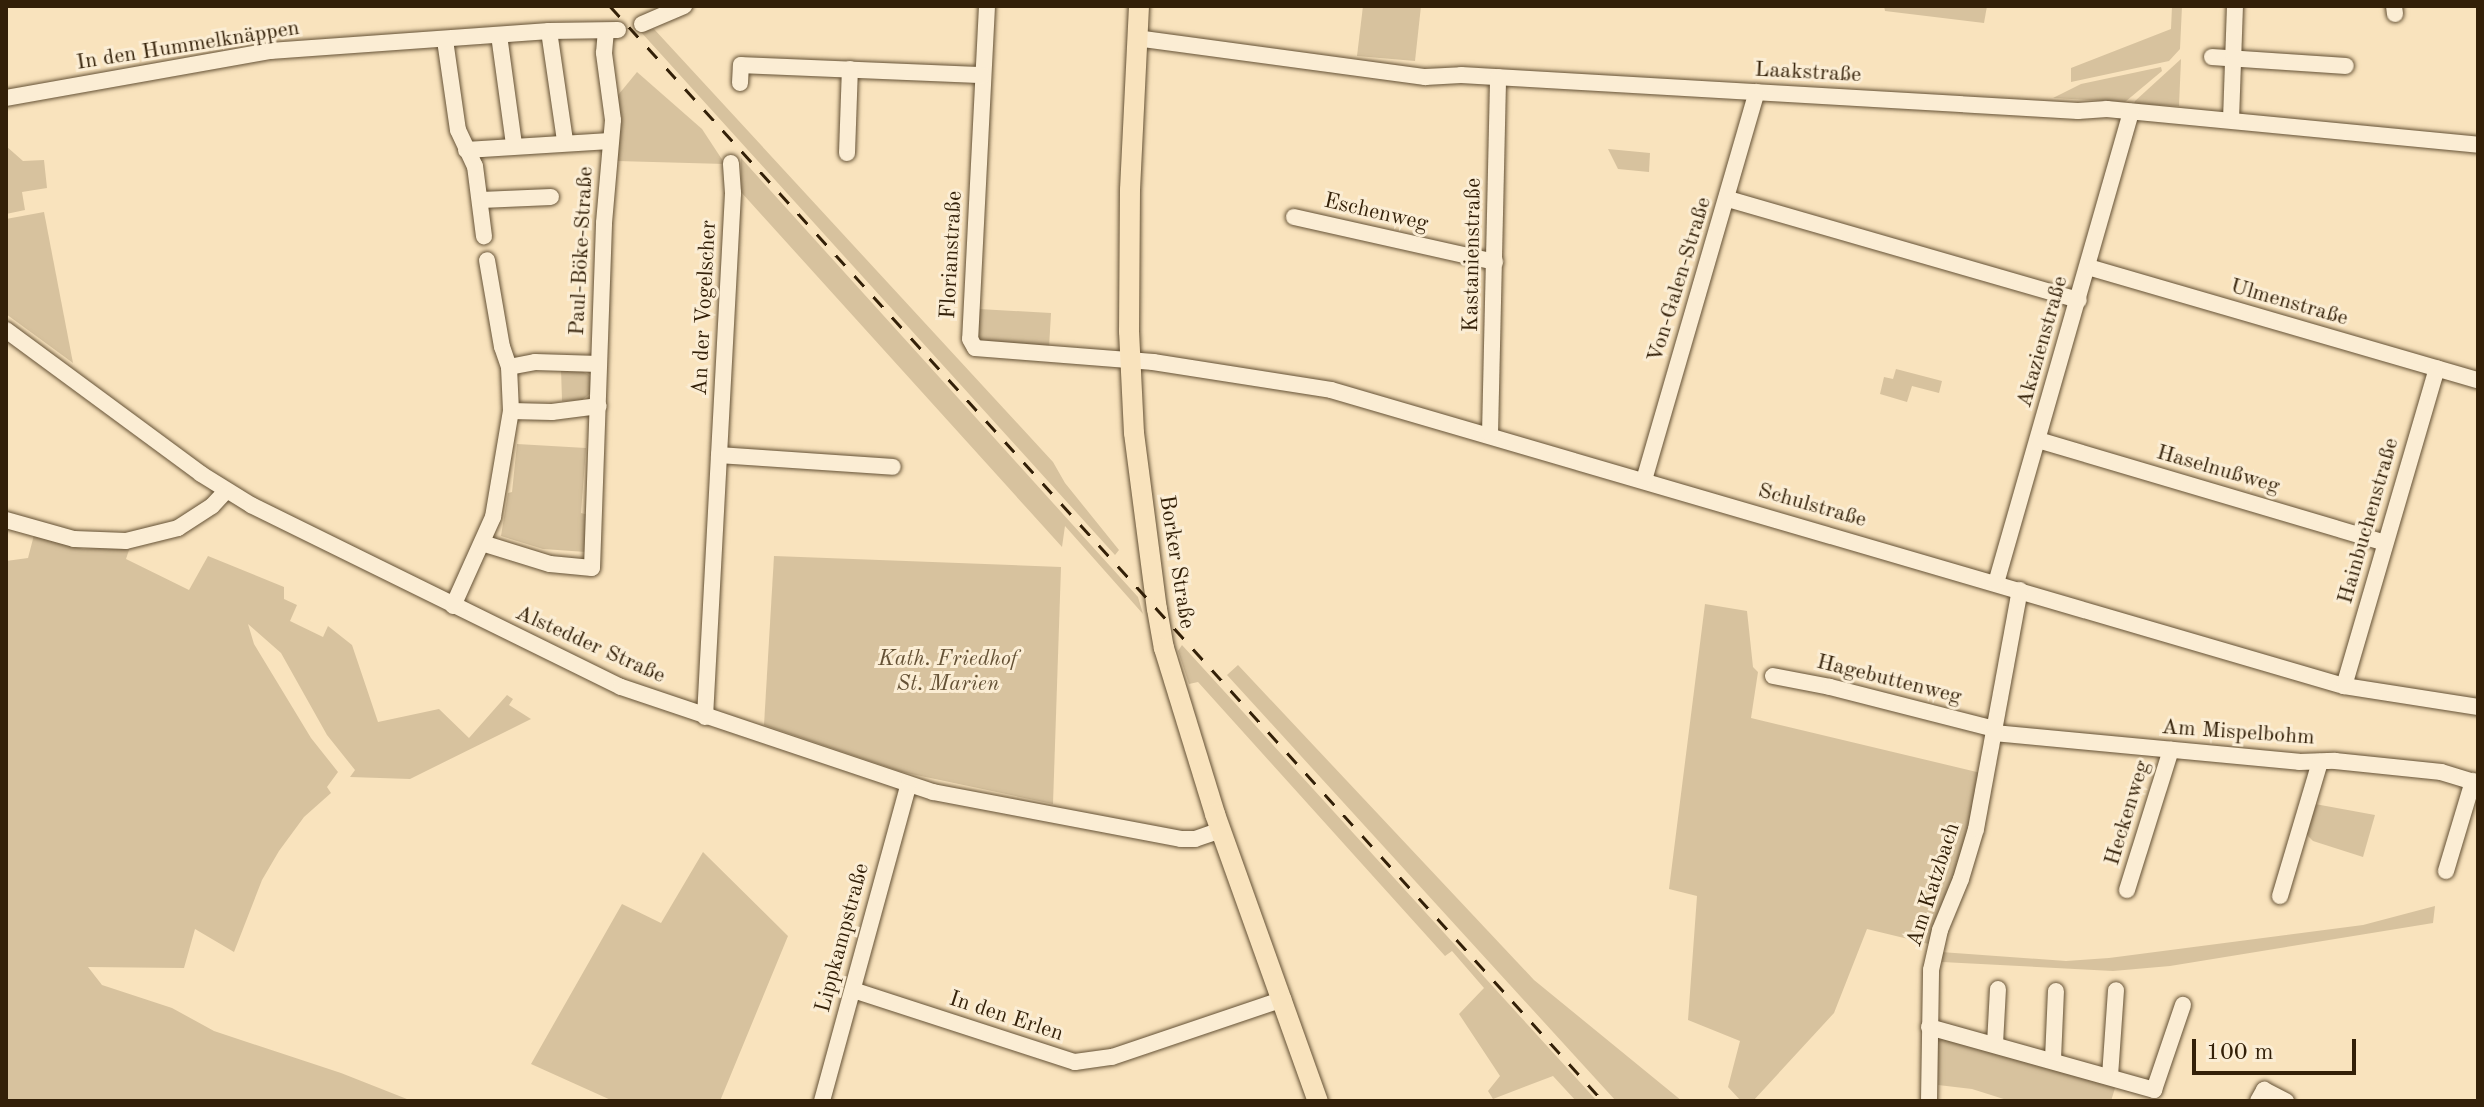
<!DOCTYPE html>
<html>
<head>
<meta charset="utf-8">
<style>
  body { margin:0 }
  #map { position:relative; width:2484px; height:1107px; overflow:hidden; background:#f9e3bd; font-family:"Old Standard TT",serif }
  div>[style] { position:absolute }
  [style*='--x'] { left:calc(var(--x)*1px); top:calc(var(--y)*1px); width:calc(var(--w)*1px); rotate:calc(var(--a)*1deg) }
  .green>* { inset:0; background:#d7c29e }
  .roads { filter:drop-shadow(0 0 2px #645135) drop-shadow(0 0 2px #645135) }
  .minor>* { height:16px; margin:-8px; padding:0 8px; transform-origin:8px; border-radius:8px; background:#fbedd4 }
  .major>* { height:20px; margin:-10px; padding:0 10px; transform-origin:10px; border-radius:10px; background:#f9e3bd }
  .rail>* { height:3px; margin-top:-1.5px; transform-origin:0; background:repeating-linear-gradient(90deg,#332008 0 14px,transparent 0 28px) }
  span { translate:-50% -50%; white-space:nowrap; text-align:center; line-height:1.15; -webkit-text-stroke:6px #fbedd4; paint-order:stroke }
  .street-label { font-size:22px; color:#332008 }
  .park-label { font-size:22px; color:#645135; font-style:italic }
  .frame { position:absolute; inset:0; border:8px solid #332008; pointer-events:none }
  .scale { position:absolute; left:2192px; top:1039px; width:164px; height:36px; box-sizing:border-box; border:4px solid #332008; border-top:0; padding-left:10px; font-size:24px; line-height:28px; white-space:nowrap; color:#332008; -webkit-text-stroke:6px #fbedd4; paint-order:stroke }
</style>
</head>
<body>
<div id="map">
  <div class="green">
    <div style="clip-path:polygon(1363px 6px,1421px 6px,1415px 61px,1357px 56px)"></div>
    <div style="clip-path:polygon(1884px 6px,1987px 6px,1984px 23px,1885px 11px)"></div>
    <div style="clip-path:polygon(2172px 6px,2182px 6px,2180px 49px,2169px 61px,2071px 82px,2071px 68px,2171px 29px)"></div>
    <div style="clip-path:polygon(654px 29px,1053px 462px,1065px 483px,1119px 550px,1115px 555px,640px 31px)"></div>
    <div style="clip-path:polygon(2181px 59px,2179px 106px,2134px 104px,2135px 101px)"></div>
    <div style="clip-path:polygon(2161px 67px,2162px 71px,2125px 102px,2053px 98px,2081px 84px)"></div>
    <div style="clip-path:polygon(637px 72px,702px 129px,725px 164px,617px 161px,614px 100px)"></div>
    <div style="clip-path:polygon(6px 146px,23px 161px,44px 160px,47px 188px,22px 192px,25px 210px,6px 214px)"></div>
    <div style="clip-path:polygon(1608px 149px,1650px 153px,1649px 172px,1618px 169px)"></div>
    <div style="clip-path:polygon(741px 158px,1138px 597px,1143px 614px,1065px 526px,1062px 547px,741px 192px)"></div>
    <div style="clip-path:polygon(44px 212px,73px 363px,6px 314px,6px 219px)"></div>
    <div style="clip-path:polygon(979px 309px,1051px 313px,1049px 348px,977px 342px)"></div>
    <div style="clip-path:polygon(561px 368px,577px 368px,589px 375px,594px 382px,591px 393px,582px 400px,562px 401px)"></div>
    <div style="clip-path:polygon(1896px 369px,1942px 381px,1939px 393px,1912px 386px,1907px 402px,1880px 394px,1884px 377px,1893px 379px)"></div>
    <div style="clip-path:polygon(517px 444px,586px 448px,581px 513px,589px 515px,586px 552px,543px 549px,501px 536px,508px 493px,512px 492px)"></div>
    <div style="clip-path:polygon(34px 535px,83px 549px,130px 547px,126px 559px,189px 590px,208px 556px,284px 587px,284px 599px,297px 605px,290px 621px,323px 637px,328px 626px,352px 645px,378px 722px,439px 709px,469px 738px,507px 695px,513px 699px,509px 705px,531px 719px,410px 779px,350px 777px,355px 770px,327px 735px,281px 653px,248px 624px,254px 644px,311px 738px,338px 772px,327px 787px,331px 793px,304px 817px,279px 851px,262px 880px,234px 952px,195px 929px,184px 968px,88px 967px,102px 985px,172px 1008px,214px 1031px,341px 1073px,412px 1101px,6px 1101px,6px 561px,28px 558px)"></div>
    <div style="clip-path:polygon(774px 556px,1061px 567px,1053px 804px,902px 772px,764px 725px)"></div>
    <div style="clip-path:polygon(1705px 604px,1747px 611px,1753px 667px,1758px 672px,1751px 718px,1981px 773px,1969px 833px,1933px 945px,1867px 929px,1834px 1013px,1753px 1101px,1741px 1101px,1728px 1087px,1740px 1041px,1688px 1020px,1697px 896px,1669px 889px)"></div>
    <div style="clip-path:polygon(1182px 645px,1568px 1069px,1597px 1101px,1576px 1101px,1553px 1076px,1493px 1099px,1488px 1091px,1500px 1076px,1459px 1014px,1484px 988px,1452px 951px,1445px 956px,1198px 682px,1189px 684px,1178px 651px)"></div>
    <div style="clip-path:polygon(1238px 665px,1534px 980px,1682px 1101px,1616px 1101px,1227px 675px)"></div>
    <div style="clip-path:polygon(2315px 804px,2375px 815px,2363px 857px,2313px 841px,2306px 834px)"></div>
    <div style="clip-path:polygon(703px 852px,788px 936px,720px 1101px,613px 1101px,531px 1064px,622px 904px,661px 923px)"></div>
    <div style="clip-path:polygon(2435px 906px,2433px 923px,2170px 966px,2113px 971px,1942px 962px,1941px 952px,2066px 961px,2109px 958px,2363px 925px)"></div>
    <div style="clip-path:polygon(1946px 1037px,2116px 1085px,2111px 1101px,2010px 1101px,1972px 1089px,1938px 1085px,1938px 1041px)"></div>
  </div>
  <div class="roads">
    <div class="minor">
      <div style="--x:987;--y:6;--w:333;--a:92.9"></div>
      <div style="--x:970;--y:339;--w:10;--a:61"></div>
      <div style="--x:975;--y:348;--w:179;--a:4.5"></div>
      <div style="--x:1153;--y:362;--w:180;--a:8.9"></div>
      <div style="--x:1331;--y:390;--w:1055;--a:16.29"></div>
      <div style="--x:2344;--y:686;--w:136;--a:8.9"></div>
      <div style="--x:2394;--y:6;--w:8;--a:83"></div>
      <div style="--x:642;--y:24;--w:46;--a:-23.2"></div>
      <div style="--x:549;--y:31;--w:111;--a:81.7"></div>
      <div style="--x:499;--y:35;--w:111;--a:82.2"></div>
      <div style="--x:1136;--y:38;--w:292;--a:7.7"></div>
      <div style="--x:1425;--y:77;--w:36;--a:-3"></div>
      <div style="--x:1461;--y:75;--w:618;--a:3.34"></div>
      <div style="--x:2078;--y:111;--w:29;--a:-4"></div>
      <div style="--x:2107;--y:109;--w:373;--a:5.5"></div>
      <div style="--x:445;--y:40;--w:91;--a:81.8"></div>
      <div style="--x:458;--y:130;--w:40;--a:65"></div>
      <div style="--x:475;--y:166;--w:71;--a:82.7"></div>
      <div style="--x:2212;--y:57;--w:134;--a:3.8"></div>
      <div style="--x:740;--y:83;--w:18;--a:-87"></div>
      <div style="--x:741;--y:65;--w:242;--a:2.4"></div>
      <div style="--x:6;--y:98;--w:268;--a:-10.1"></div>
      <div style="--x:270;--y:51;--w:280;--a:-4.1"></div>
      <div style="--x:549;--y:31;--w:69;--a:-0.8"></div>
      <div style="--x:2231;--y:120;--w:114;--a:-88"></div>
      <div style="--x:466;--y:150;--w:144;--a:-3.6"></div>
      <div style="--x:847;--y:153;--w:84;--a:-88"></div>
      <div style="--x:1728;--y:199;--w:365;--a:16.1"></div>
      <div style="--x:481;--y:200;--w:70;--a:-2.5"></div>
      <div style="--x:1294;--y:217;--w:206;--a:12.6"></div>
      <div style="--x:2088;--y:267;--w:406;--a:16.2"></div>
      <div style="--x:6;--y:330;--w:242;--a:36.4"></div>
      <div style="--x:201;--y:474;--w:59;--a:31.8"></div>
      <div style="--x:251;--y:505;--w:412;--a:26.2"></div>
      <div style="--x:621;--y:687;--w:329;--a:18.6"></div>
      <div style="--x:933;--y:792;--w:252;--a:10.7"></div>
      <div style="--x:1181;--y:839;--w:14;--a:0"></div>
      <div style="--x:1195;--y:839;--w:28;--a:-19"></div>
      <div style="--x:509;--y:367;--w:26;--a:-11"></div>
      <div style="--x:535;--y:362;--w:64;--a:1.8"></div>
      <div style="--x:511;--y:411;--w:41;--a:1.4"></div>
      <div style="--x:552;--y:412;--w:47;--a:-7.3"></div>
      <div style="--x:1490;--y:434;--w:357;--a:-88.7"></div>
      <div style="--x:2038;--y:440;--w:362;--a:16.5"></div>
      <div style="--x:719;--y:455;--w:174;--a:3.9"></div>
      <div style="--x:1644;--y:480;--w:404;--a:-73.8"></div>
      <div style="--x:6;--y:520;--w:71;--a:15.6"></div>
      <div style="--x:74;--y:539;--w:52;--a:2.2"></div>
      <div style="--x:126;--y:541;--w:54;--a:-14"></div>
      <div style="--x:178;--y:528;--w:40;--a:-32.9"></div>
      <div style="--x:212;--y:506;--w:21;--a:-47"></div>
      <div style="--x:482;--y:543;--w:71;--a:17.2"></div>
      <div style="--x:550;--y:564;--w:42;--a:5.4"></div>
      <div style="--x:592;--y:568;--w:345;--a:-88"></div>
      <div style="--x:604;--y:223;--w:103;--a:-85"></div>
      <div style="--x:613;--y:120;--w:68;--a:-97.7"></div>
      <div style="--x:604;--y:53;--w:22;--a:-85"></div>
      <div style="--x:1996;--y:583;--w:490;--a:-74"></div>
      <div style="--x:453;--y:606;--w:98;--a:-65.8"></div>
      <div style="--x:493;--y:517;--w:108;--a:-80.4"></div>
      <div style="--x:511;--y:411;--w:44;--a:-92.6"></div>
      <div style="--x:509;--y:367;--w:21;--a:-109"></div>
      <div style="--x:502;--y:347;--w:88;--a:-99.8"></div>
      <div style="--x:1773;--y:676;--w:58;--a:10.9"></div>
      <div style="--x:1830;--y:687;--w:170;--a:14.3"></div>
      <div style="--x:2344;--y:686;--w:331;--a:-73.7"></div>
      <div style="--x:705;--y:717;--w:525;--a:-86.94"></div>
      <div style="--x:733;--y:193;--w:30;--a:-94"></div>
      <div style="--x:1994;--y:733;--w:306;--a:5.4"></div>
      <div style="--x:2299;--y:762;--w:36;--a:-2"></div>
      <div style="--x:2335;--y:761;--w:107;--a:5.9"></div>
      <div style="--x:2441;--y:772;--w:39;--a:17"></div>
      <div style="--x:2446;--y:871;--w:94;--a:-73.3"></div>
      <div style="--x:2127;--y:890;--w:147;--a:-72.6"></div>
      <div style="--x:2280;--y:896;--w:140;--a:-73.4"></div>
      <div style="--x:853;--y:990;--w:233;--a:18"></div>
      <div style="--x:1075;--y:1062;--w:37;--a:-8"></div>
      <div style="--x:1112;--y:1057;--w:181;--a:-18.7"></div>
      <div style="--x:1929;--y:1027;--w:234;--a:15.6"></div>
      <div style="--x:2154;--y:1090;--w:90;--a:-71.2"></div>
      <div style="--x:1995;--y:1044;--w:55;--a:-86.9"></div>
      <div style="--x:2053;--y:1059;--w:68;--a:-87.5"></div>
      <div style="--x:2110;--y:1076;--w:86;--a:-86"></div>
      <div style="--x:822;--y:1101;--w:327;--a:-74.7"></div>
      <div style="--x:1929;--y:1101;--w:131;--a:-89.1"></div>
      <div style="--x:1931;--y:970;--w:41;--a:-77.3"></div>
      <div style="--x:1940;--y:930;--w:55;--a:-67.6"></div>
      <div style="--x:1961;--y:879;--w:52;--a:-73.3"></div>
      <div style="--x:1976;--y:829;--w:243;--a:-79.6"></div>
      <div style="--x:2258;--y:1101;--w:13;--a:-61"></div>
      <div style="--x:2264;--y:1090;--w:25;--a:27"></div>
    </div>
    <div class="major">
      <div style="--x:1139;--y:6;--w:184;--a:92.8"></div>
      <div style="--x:1130;--y:190;--w:141;--a:90.4"></div>
      <div style="--x:1129;--y:331;--w:102;--a:87.2"></div>
      <div style="--x:1134;--y:433;--w:177;--a:82.6"></div>
      <div style="--x:1157;--y:609;--w:40;--a:80"></div>
      <div style="--x:1164;--y:648;--w:174;--a:72.9"></div>
      <div style="--x:1215;--y:814;--w:305;--a:70.3"></div>
    </div>
  </div>
  <div class="rail">
    <div style="--x:610;--y:6;--w:1478;--a:47.8"></div>
  </div>
  <div class="street-label">
    <span style="left:188px;top:46px;rotate:-9deg">In den Hummelknäppen</span>
    <span style="left:1808px;top:73px;rotate:3deg">Laakstraße</span>
    <span style="left:1376px;top:213px;rotate:13deg">Eschenweg</span>
    <span style="left:582px;top:251px;rotate:-87deg">Paul-Böke-Straße</span>
    <span style="left:952px;top:255px;rotate:-87deg">Florianstraße</span>
    <span style="left:1473px;top:255px;rotate:-89deg">Kastanienstraße</span>
    <span style="left:1680px;top:280px;rotate:-73deg">Von-Galen-Straße</span>
    <span style="left:2289px;top:303px;rotate:16deg">Ulmenstraße</span>
    <span style="left:705px;top:308px;rotate:-87deg">An der Vogelscher</span>
    <span style="left:2043px;top:342px;rotate:-74deg">Akazienstraße</span>
    <span style="left:2218px;top:470px;rotate:16deg">Haselnußweg</span>
    <span style="left:1812px;top:506px;rotate:16deg">Schulstraße</span>
    <span style="left:2369px;top:521px;rotate:-74deg">Hainbuchenstraße</span>
    <span style="left:1176px;top:562px;rotate:81deg">Borker Straße</span>
    <span style="left:590px;top:645px;rotate:24deg">Alstedder Straße</span>
    <span style="left:1889px;top:680px;rotate:14deg">Hagebuttenweg</span>
    <span style="left:2238px;top:733px;rotate:4deg">Am Mispelbohm</span>
    <span style="left:2128px;top:813px;rotate:-73deg">Heckenweg</span>
    <span style="left:1934px;top:885px;rotate:-72deg">Am Katzbach</span>
    <span style="left:843px;top:938px;rotate:-75deg">Lippkampstraße</span>
    <span style="left:1006px;top:1017px;rotate:18deg">In den Erlen</span>
  </div>
  <div class="park-label">
    <span style="left:948px;top:672px">Kath. Friedhof<br>St. Marien</span>
  </div>
  <div class="frame"></div>
  <div class="scale">100 m</div>
</div>
</body>
</html>
